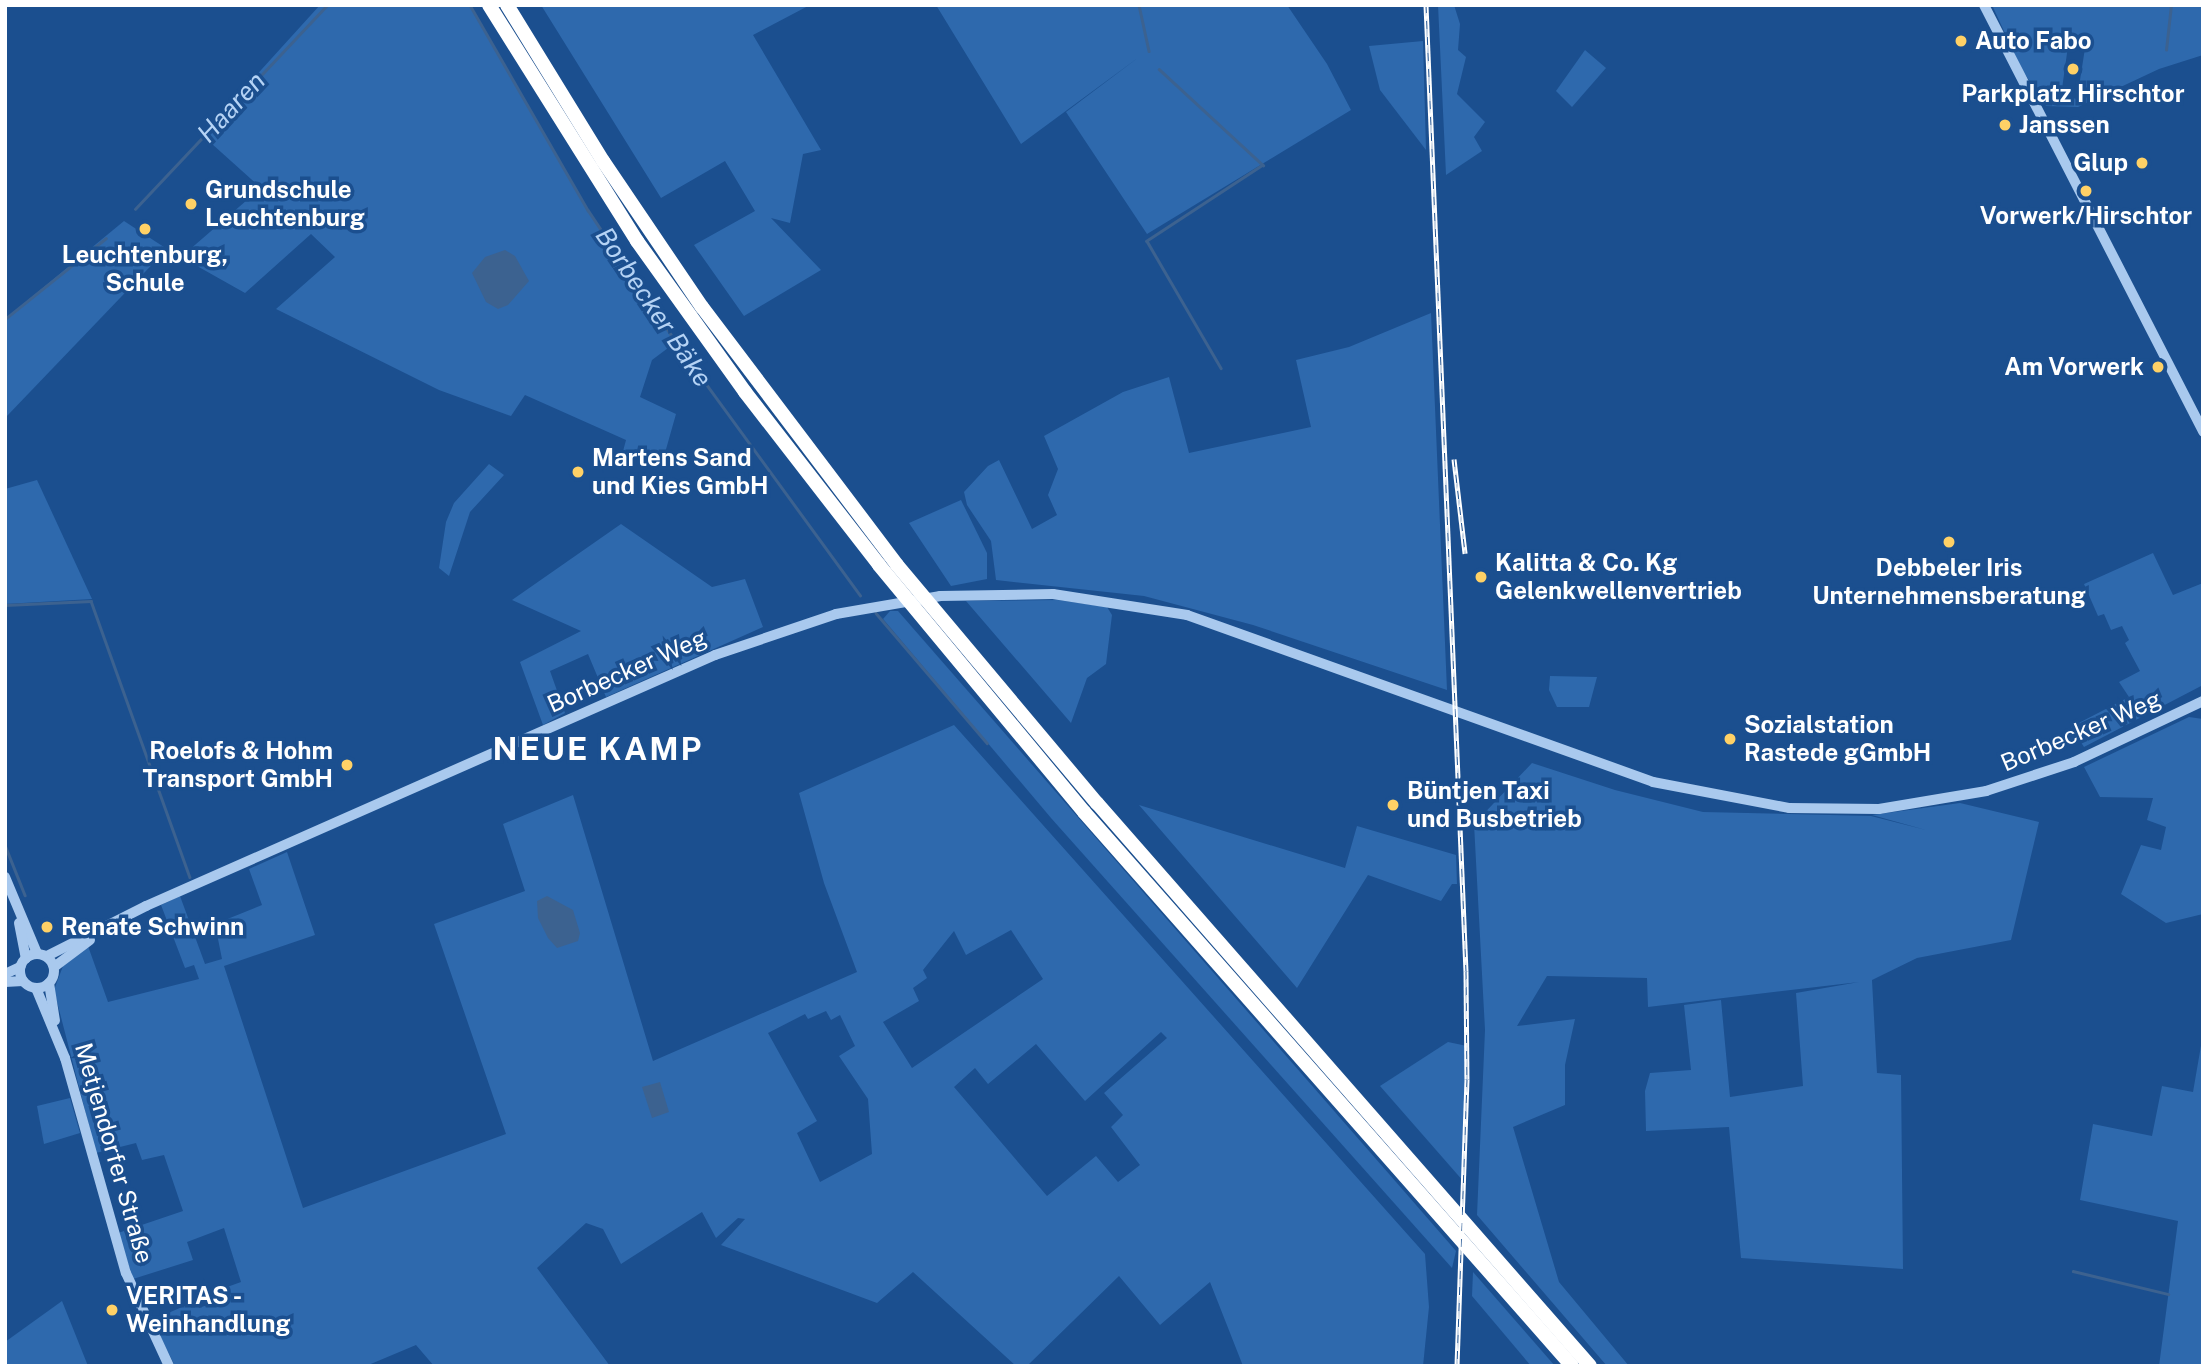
<!DOCTYPE html>
<html>
<head>
<meta charset="utf-8">
<style>
  body { margin:0 }
  #map { position:relative; width:2208px; height:1371px; overflow:hidden; background:#1b4f8f; font-family:"Public Sans",sans-serif }
  div>[style] { position:absolute }
  [style*='--x'] { left:calc(var(--x)*1px); top:calc(var(--y)*1px); width:calc(var(--w)*1px); rotate:calc(var(--a)*1deg) }
  .green>* { inset:0; background:#2e69ad }
  .water>* { inset:0; background:#3c6290 }
  .stream>* { height:2.5px; margin:-1.25px; padding:0 1.25px; transform-origin:1.25px; border-radius:1.25px; background:#3c6290 }
  .minor>* { height:10px; margin:-5px; padding:0 5px; transform-origin:5px; border-radius:5px; background:#a9c9ee }
  .minor>.ring { margin:-5px; padding:0; box-sizing:content-box; background:none; border:10px solid #a9c9ee; border-radius:50% }
  .highway>* { height:14px; margin:-7px; padding:0 7px; transform-origin:7px; border-radius:7px; background:#fff }
  .rail>* { height:5px; margin-top:-2.5px; transform-origin:0; background:repeating-linear-gradient(90deg,#1b4f8f 0 8px,#fff 0 16px); box-sizing:border-box; border-block:2px solid #fff }
  .dots>* { width:19px; height:19px; translate:-50% -50%; box-sizing:border-box; border:4px solid #1b4f8f; border-radius:50% }
  span { translate:-50% -50%; white-space:nowrap; text-align:center; line-height:1.15; -webkit-text-stroke:7px #1b4f8f; paint-order:stroke }
  .poi-label { font-size:24px; color:#fff; font-weight:700 }
  .left { translate:0 -50%; text-align:left }
  .right { translate:-100% -50%; text-align:right }
  .street-label { font-size:24px; color:#fff }
  .water-label { font-size:26px; color:#b5d3f5; font-style:italic }
  .district-label { font-size:32px; color:#fff; font-weight:700; letter-spacing:2px }
  .frame { position:absolute; inset:0; border:7px solid #fff; pointer-events:none }
</style>
</head>
<body>
<div id="map">
  <div class="green">
    <div style="clip-path:polygon(320px 5px,469px 5px,588px 210px,676px 342px,652px 360px,640px 397px,676px 414px,661px 467px,622px 455px,626px 440px,525px 395px,511px 416px,439px 390px,276px 309px,335px 257px,311px 234px,245px 293px,181px 257px,261px 188px,202px 135px)"></div>
    <div style="clip-path:polygon(541px 5px,810px 5px,753px 35px,821px 150px,803px 154px,790px 223px,771px 218px,821px 270px,744px 316px,694px 245px,755px 211px,725px 161px,661px 198px)"></div>
    <div style="clip-path:polygon(936px 5px,1287px 5px,1327px 64px,1351px 110px,1147px 234px,1066px 112px,1139px 57px,1021px 144px)"></div>
    <div style="clip-path:polygon(1438px 5px,1454px 5px,1460px 24px,1458px 50px,1466px 57px,1457px 94px,1485px 122px,1474px 137px,1482px 151px,1446px 175px)"></div>
    <div style="clip-path:polygon(evenodd,1992px 5px,2203px 5px,2203px 55px,2159px 69px,2078px 107px,2046px 106px,2021px 68px,1992px 5px,2069px 39px,2086px 42px,2077px 99px,2061px 96px,2069px 39px)"></div>
    <div style="clip-path:polygon(1423px 41px,1426px 150px,1380px 90px,1369px 46px)"></div>
    <div style="clip-path:polygon(1585px 50px,1606px 68px,1572px 107px,1556px 91px)"></div>
    <div style="clip-path:polygon(124px 221px,167px 249px,7px 416px,5px 319px)"></div>
    <div style="clip-path:polygon(1431px 313px,1447px 690px,1253px 625px,1144px 596px,996px 580px,991px 541px,967px 505px,964px 492px,988px 466px,999px 460px,1032px 529px,1057px 515px,1048px 495px,1058px 469px,1044px 436px,1123px 392px,1169px 377px,1189px 453px,1311px 427px,1296px 360px,1349px 347px)"></div>
    <div style="clip-path:polygon(489px 464px,504px 475px,470px 512px,449px 576px,439px 568px,446px 522px,454px 503px)"></div>
    <div style="clip-path:polygon(37px 480px,92px 599px,5px 604px,5px 489px)"></div>
    <div style="clip-path:polygon(961px 500px,987px 553px,987px 579px,951px 586px,909px 523px)"></div>
    <div style="clip-path:polygon(621px 524px,712px 587px,745px 579px,763px 627px,606px 697px,588px 654px,550px 671px,565px 713px,543px 725px,520px 662px,581px 631px,512px 600px)"></div>
    <div style="clip-path:polygon(2153px 553px,2173px 595px,2203px 583px,2203px 685px,2084px 747px,2071px 727px,2129px 697px,2119px 682px,2140px 671px,2125px 643px,2129px 640px,2122px 626px,2111px 630px,2104px 614px,2098px 616px,2084px 584px)"></div>
    <div style="clip-path:polygon(1058px 600px,1107px 607px,1112px 615px,1106px 664px,1087px 678px,1071px 723px,966px 601px)"></div>
    <div style="clip-path:polygon(890px 611px,898px 611px,1403px 1190px,1456px 1251px,1452px 1268px,1051px 818px,883px 619px)"></div>
    <div style="clip-path:polygon(1550px 676px,1597px 677px,1589px 707px,1557px 707px,1549px 690px)"></div>
    <div style="clip-path:polygon(2189px 717px,2203px 719px,2203px 914px,2166px 923px,2121px 894px,2141px 845px,2161px 850px,2166px 827px,2147px 820px,2153px 798px,2100px 797px,2084px 767px)"></div>
    <div style="clip-path:polygon(evenodd,954px 725px,1425px 1254px,1429px 1307px,1423px 1366px,1243px 1366px,1210px 1282px,1160px 1325px,1119px 1276px,1027px 1366px,1016px 1366px,913px 1272px,877px 1303px,721px 1245px,745px 1219px,738px 1218px,716px 1238px,702px 1212px,621px 1264px,603px 1229px,586px 1223px,537px 1268px,610px 1366px,434px 1366px,416px 1345px,366px 1366px,175px 1366px,152px 1320px,196px 1301px,199px 1308px,218px 1301px,216px 1291px,241px 1282px,224px 1228px,187px 1242px,193px 1260px,133px 1279px,118px 1233px,183px 1211px,164px 1155px,142px 1160px,136px 1143px,96px 1153px,54px 990px,63px 966px,88px 946px,108px 1002px,199px 979px,194px 965px,185px 968px,161px 905px,180px 896px,205px 964px,222px 959px,215px 924px,262px 905px,249px 869px,287px 852px,315px 935px,224px 966px,303px 1208px,506px 1134px,434px 924px,525px 891px,503px 824px,573px 795px,653px 1061px,857px 972px,824px 883px,799px 793px,954px 725px,1011px 930px,1043px 979px,912px 1068px,883px 1022px,919px 1001px,913px 988px,927px 978px,923px 970px,954px 931px,966px 955px,1011px 930px,954px 725px,826px 1011px,831px 1020px,840px 1015px,855px 1046px,839px 1056px,868px 1099px,872px 1154px,820px 1182px,797px 1133px,817px 1121px,768px 1033px,805px 1014px,808px 1019px,826px 1011px,954px 725px,1161px 1032px,1167px 1038px,1104px 1093px,1123px 1115px,1111px 1127px,1140px 1165px,1118px 1182px,1096px 1156px,1047px 1196px,954px 1087px,975px 1068px,988px 1084px,1036px 1044px,1085px 1101px,1161px 1032px)"></div>
    <div style="clip-path:polygon(1532px 763px,1615px 790px,1703px 812px,1871px 816px,1926px 830px,1872px 815px,1960px 803px,2039px 822px,2011px 940px,1917px 958px,1872px 980px,1877px 1073px,1901px 1075px,1903px 1269px,1741px 1258px,1729px 1127px,1646px 1131px,1645px 1091px,1650px 1073px,1691px 1070px,1684px 1005px,1721px 1000px,1730px 1097px,1803px 1086px,1796px 993px,1859px 982px,1648px 1007px,1647px 978px,1547px 976px,1517px 1026px,1575px 1019px,1565px 1065px,1565px 1105px,1513px 1127px,1559px 1282px,1629px 1366px,1607px 1366px,1477px 1215px,1485px 1030px,1474px 824px)"></div>
    <div style="clip-path:polygon(1139px 805px,1345px 868px,1357px 826px,1456px 855px,1457px 884px,1452px 884px,1441px 901px,1368px 875px,1297px 988px)"></div>
    <div style="clip-path:polygon(2203px 1034px,2203px 1366px,2159px 1366px,2178px 1221px,2080px 1200px,2093px 1124px,2152px 1136px,2162px 1086px,2193px 1092px)"></div>
    <div style="clip-path:polygon(1448px 1042px,1467px 1046px,1464px 1182px,1380px 1086px)"></div>
    <div style="clip-path:polygon(70px 1098px,80px 1133px,44px 1144px,37px 1106px)"></div>
    <div style="clip-path:polygon(1473px 1272px,1555px 1366px,1531px 1366px,1472px 1296px)"></div>
    <div style="clip-path:polygon(62px 1301px,88px 1366px,5px 1366px,5px 1342px)"></div>
  </div>
  <div class="water">
    <div style="clip-path:polygon(505px 250px,515px 256px,529px 281px,508px 305px,498px 309px,486px 302px,472px 273px,485px 257px)"></div>
    <div style="clip-path:polygon(547px 896px,573px 910px,580px 933px,578px 941px,557px 948px,548px 938px,538px 918px,537px 901px)"></div>
    <div style="clip-path:polygon(660px 1082px,669px 1112px,652px 1118px,642px 1087px)"></div>
  </div>
  <div class="stream">
    <div style="--x:470;--y:5;--w:237;--a:60.1"></div>
    <div style="--x:588;--y:210;--w:166;--a:56.3"></div>
    <div style="--x:680;--y:348;--w:306;--a:53.9"></div>
    <div style="--x:1139;--y:5;--w:47;--a:77.7"></div>
    <div style="--x:2166;--y:50;--w:45;--a:-83.7"></div>
    <div style="--x:1159;--y:69;--w:142;--a:42.7"></div>
    <div style="--x:1263;--y:165;--w:139;--a:146.8"></div>
    <div style="--x:1147;--y:241;--w:147;--a:59.8"></div>
    <div style="--x:135;--y:209;--w:280;--a:-46.7"></div>
    <div style="--x:5;--y:319;--w:129;--a:-38.7"></div>
    <div style="--x:5;--y:605;--w:86;--a:-2.7"></div>
    <div style="--x:91;--y:601;--w:293;--a:70.3"></div>
    <div style="--x:876;--y:613;--w:171;--a:49.5"></div>
    <div style="--x:5;--y:845;--w:54;--a:68.2"></div>
    <div style="--x:2073;--y:1271;--w:98;--a:13.6"></div>
  </div>
  <div class="minor">
    <div style="--x:1984;--y:5;--w:480;--a:62.8"></div>
    <div style="--x:5;--y:877;--w:82;--a:67.2"></div>
    <div style="--x:19;--y:923;--w:36;--a:79"></div>
    <div class="ring" style="left:20px;top:954px;width:24px;height:24px"></div>
    <div style="--x:47;--y:956;--w:111;--a:-26.8"></div>
    <div style="--x:146;--y:906;--w:622;--a:-23.8"></div>
    <div style="--x:715;--y:655;--w:128;--a:-18.7"></div>
    <div style="--x:836;--y:614;--w:106;--a:-9.8"></div>
    <div style="--x:940;--y:596;--w:113;--a:-1"></div>
    <div style="--x:1053;--y:594;--w:136;--a:8.9"></div>
    <div style="--x:1187;--y:615;--w:495;--a:19.7"></div>
    <div style="--x:1653;--y:782;--w:138;--a:10.8"></div>
    <div style="--x:1789;--y:808;--w:90;--a:0.6"></div>
    <div style="--x:1879;--y:809;--w:109;--a:-9.5"></div>
    <div style="--x:1986;--y:791;--w:93;--a:-18.2"></div>
    <div style="--x:2074;--y:762;--w:143;--a:-25.3"></div>
    <div style="--x:54;--y:967;--w:45;--a:-36.9"></div>
    <div style="--x:5;--y:974;--w:17;--a:-25"></div>
    <div style="--x:5;--y:982;--w:18;--a:-3"></div>
    <div style="--x:49;--y:983;--w:38;--a:81"></div>
    <div style="--x:36;--y:988;--w:76;--a:67.5"></div>
    <div style="--x:65;--y:1058;--w:223;--a:74.2"></div>
    <div style="--x:126;--y:1273;--w:102;--a:65.2"></div>
  </div>
  <div class="highway">
    <div style="--x:489;--y:5;--w:279;--a:57.9"></div>
    <div style="--x:637;--y:241;--w:186;--a:54.4"></div>
    <div style="--x:745;--y:392;--w:219;--a:52.2"></div>
    <div style="--x:879;--y:565;--w:321;--a:50.3"></div>
    <div style="--x:1084;--y:812;--w:738;--a:48.62"></div>
    <div style="--x:507;--y:5;--w:183;--a:58.4"></div>
    <div style="--x:603;--y:161;--w:176;--a:55.9"></div>
    <div style="--x:702;--y:307;--w:323;--a:52.9"></div>
    <div style="--x:897;--y:565;--w:311;--a:50"></div>
    <div style="--x:1097;--y:803;--w:748;--a:48.79"></div>
  </div>
  <div class="rail">
    <div style="--x:1426;--y:5;--w:967;--a:87.63"></div>
    <div style="--x:1466;--y:971;--w:108;--a:89.5"></div>
    <div style="--x:1467;--y:1079;--w:287;--a:92"></div>
    <div style="--x:1454;--y:459;--w:95;--a:83.3"></div>
  </div>
  <div class="dots">
    <div style="left:1961px;top:41px;background:#ffd166"></div>
    <div style="left:2073px;top:69px;background:#ffd166"></div>
    <div style="left:2005px;top:125px;background:#ffd166"></div>
    <div style="left:2142px;top:163px;background:#ffd166"></div>
    <div style="left:2086px;top:191px;background:#ffd166"></div>
    <div style="left:191px;top:204px;background:#ffd166"></div>
    <div style="left:145px;top:229px;background:#ffd166"></div>
    <div style="left:2158px;top:367px;background:#ffd166"></div>
    <div style="left:578px;top:472px;background:#ffd166"></div>
    <div style="left:1949px;top:542px;background:#ffd166"></div>
    <div style="left:1481px;top:577px;background:#ffd166"></div>
    <div style="left:1730px;top:739px;background:#ffd166"></div>
    <div style="left:347px;top:765px;background:#ffd166"></div>
    <div style="left:1393px;top:805px;background:#ffd166"></div>
    <div style="left:47px;top:927px;background:#ffd166"></div>
    <div style="left:112px;top:1310px;background:#ffd166"></div>
  </div>
  <div class="poi-label">
    <span class="left" style="left:1975px;top:41px">Auto Fabo</span>
    <span style="left:2073px;top:94px">Parkplatz Hirschtor</span>
    <span class="left" style="left:2019px;top:125px">Janssen</span>
    <span class="right" style="left:2128px;top:163px">Glup</span>
    <span class="left" style="left:205px;top:204px">Grundschule<br>Leuchtenburg</span>
    <span style="left:2086px;top:216px">Vorwerk/Hirschtor</span>
    <span style="left:145px;top:269px">Leuchtenburg,<br>Schule</span>
    <span class="right" style="left:2144px;top:367px">Am Vorwerk</span>
    <span class="left" style="left:592px;top:472px">Martens Sand<br>und Kies GmbH</span>
    <span class="left" style="left:1495px;top:577px">Kalitta &amp; Co. Kg<br>Gelenkwellenvertrieb</span>
    <span style="left:1949px;top:582px">Debbeler Iris<br>Unternehmensberatung</span>
    <span class="left" style="left:1744px;top:739px">Sozialstation<br>Rastede gGmbH</span>
    <span class="right" style="left:333px;top:765px">Roelofs &amp; Hohm<br>Transport GmbH</span>
    <span class="left" style="left:1407px;top:805px">Büntjen Taxi<br>und Busbetrieb</span>
    <span class="left" style="left:61px;top:927px">Renate Schwinn</span>
    <span class="left" style="left:126px;top:1310px">VERITAS -<br>Weinhandlung</span>
  </div>
  <div class="street-label">
    <span style="left:627px;top:671px;rotate:-24deg">Borbecker Weg</span>
    <span style="left:2081px;top:731px;rotate:-23deg">Borbecker Weg</span>
    <span style="left:114px;top:1153px;rotate:74deg">Metjendorfer Straße</span>
  </div>
  <div class="water-label">
    <span style="left:231px;top:107px;rotate:-47deg">Haaren</span>
    <span style="left:654px;top:307px;rotate:56deg">Borbecker Bäke</span>
  </div>
  <div class="district-label">
    <span style="left:598px;top:749px">NEUE KAMP</span>
  </div>
  <div class="frame"></div>
</div>
</body>
</html>
